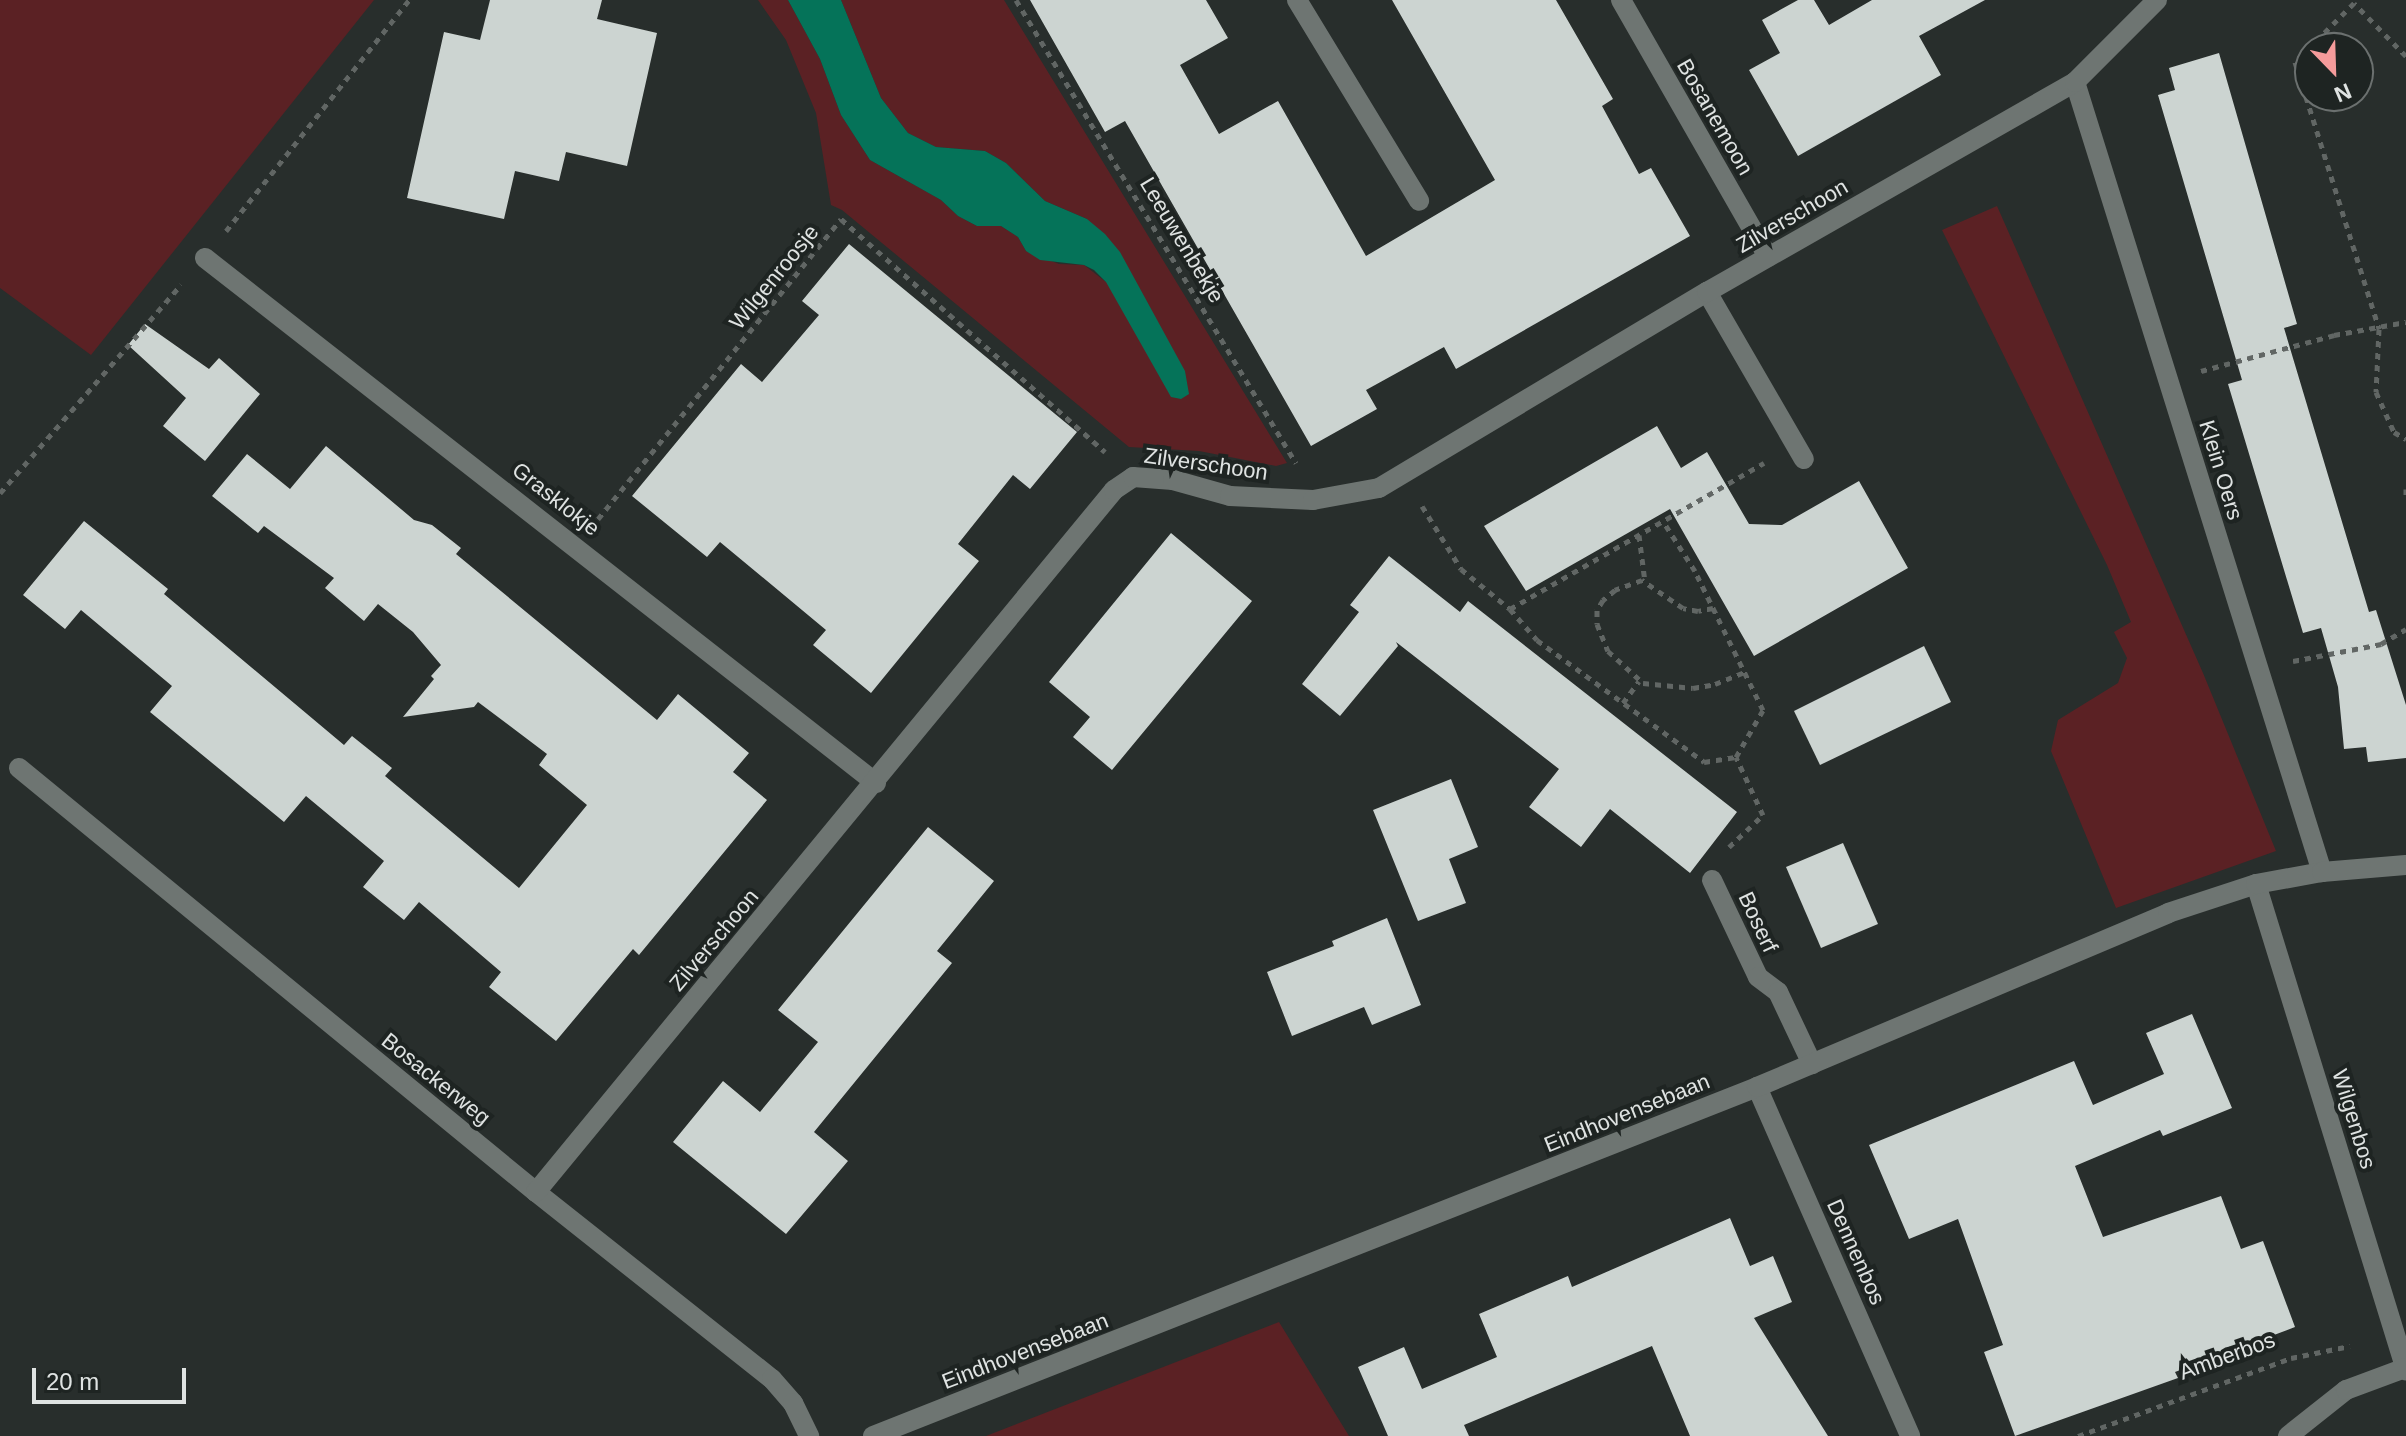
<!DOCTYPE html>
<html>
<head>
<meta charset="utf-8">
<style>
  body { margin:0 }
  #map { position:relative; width:2406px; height:1436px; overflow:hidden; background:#282e2c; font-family:Helvetica,sans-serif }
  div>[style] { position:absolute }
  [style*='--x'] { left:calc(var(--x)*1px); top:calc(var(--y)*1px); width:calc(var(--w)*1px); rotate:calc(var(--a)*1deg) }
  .green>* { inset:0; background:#5b2124 }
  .water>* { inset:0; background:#057359 }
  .building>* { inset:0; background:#ccd4d1 }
  .path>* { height:5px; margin-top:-2.5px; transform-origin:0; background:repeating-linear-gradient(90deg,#616664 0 6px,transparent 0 12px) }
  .lane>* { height:20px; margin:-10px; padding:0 10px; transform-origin:10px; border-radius:10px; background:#6e7572 }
  .street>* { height:20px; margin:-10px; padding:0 10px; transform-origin:10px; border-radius:10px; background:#6e7572 }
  span { translate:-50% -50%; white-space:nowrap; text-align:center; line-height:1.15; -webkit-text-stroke:8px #1e2422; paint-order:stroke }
  .street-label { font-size:22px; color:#dfe3e2 }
  .north { position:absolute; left:2294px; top:32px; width:80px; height:80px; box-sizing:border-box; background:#1e2422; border:2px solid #6b706f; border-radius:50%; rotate:157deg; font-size:22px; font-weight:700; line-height:32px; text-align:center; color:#dfe3e2 }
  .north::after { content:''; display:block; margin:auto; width:28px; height:36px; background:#f59b9b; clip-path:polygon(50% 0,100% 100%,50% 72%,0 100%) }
  .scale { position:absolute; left:32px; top:1368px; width:154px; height:36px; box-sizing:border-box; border:4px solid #dfe3e2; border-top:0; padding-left:10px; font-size:24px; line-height:28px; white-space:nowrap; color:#dfe3e2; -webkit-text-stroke:6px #1e2422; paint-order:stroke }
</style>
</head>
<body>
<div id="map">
  <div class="green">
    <div style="clip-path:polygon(0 0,374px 0,91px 355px,0 288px)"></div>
    <div style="clip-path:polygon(758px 0,788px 0,820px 59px,841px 115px,870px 160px,941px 200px,958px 216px,977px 226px,1001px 226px,1018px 237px,1026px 251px,1059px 264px,1084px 265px,1106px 282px,1087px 219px,1045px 201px,1006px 163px,985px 151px,936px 147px,908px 133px,881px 98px,841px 0,1004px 0,1287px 463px,1276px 466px,1199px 451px,1129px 447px,842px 210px,831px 205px,816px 113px,786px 40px)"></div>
    <div style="clip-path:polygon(1997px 206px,2203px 673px,2276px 851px,2116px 908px,2051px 751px,2058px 720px,2118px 683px,2127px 658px,2114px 632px,2131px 622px,2107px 565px,1942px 230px)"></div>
    <div style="clip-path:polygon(1279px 1322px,1349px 1436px,986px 1436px)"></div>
  </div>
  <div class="water">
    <div style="clip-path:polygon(788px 0,841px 0,881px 98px,908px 133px,936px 147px,985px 151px,1006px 163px,1045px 201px,1087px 219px,1105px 234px,1120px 252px,1185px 371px,1189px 394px,1181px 399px,1171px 397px,1106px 282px,1094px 270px,1084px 265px,1040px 260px,1026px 251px,1018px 237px,1001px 226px,977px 226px,958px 216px,941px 200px,870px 160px,841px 115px,820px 59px)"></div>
  </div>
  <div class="building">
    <div style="clip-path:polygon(490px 0,602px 0,597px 19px,657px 33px,627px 166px,566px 152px,559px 181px,515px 171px,504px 219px,407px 198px,444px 32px,480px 40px)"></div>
    <div style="clip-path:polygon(1030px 0,1206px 0,1228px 38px,1180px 65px,1219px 134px,1278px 101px,1366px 256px,1495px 180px,1392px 0,1556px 0,1613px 99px,1602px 106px,1639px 174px,1651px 168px,1690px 236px,1456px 369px,1444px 347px,1366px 390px,1377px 409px,1311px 446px,1125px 121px,1105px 132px)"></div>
    <div style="clip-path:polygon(1798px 0,1814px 0,1829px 25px,1872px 0,1985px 0,1919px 36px,1941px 75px,1798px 156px,1749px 70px,1780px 53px,1762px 20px)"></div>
    <div style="clip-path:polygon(2219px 53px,2297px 324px,2284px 328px,2369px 612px,2376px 610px,2406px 705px,2406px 758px,2368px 762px,2366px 747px,2344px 749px,2338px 687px,2321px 628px,2303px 633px,2228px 384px,2242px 380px,2158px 95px,2175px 90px,2169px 68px)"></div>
    <div style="clip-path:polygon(849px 244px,1077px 432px,1030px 489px,1013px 475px,958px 544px,979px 561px,871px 693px,813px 645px,826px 630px,720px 542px,707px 557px,632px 496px,741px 364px,762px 382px,819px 315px,802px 301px)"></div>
    <div style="clip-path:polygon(145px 324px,209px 369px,219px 358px,260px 394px,205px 461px,163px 426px,186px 398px,128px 345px)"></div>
    <div style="clip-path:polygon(1657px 426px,1681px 468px,1707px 452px,1749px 524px,1782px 525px,1859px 481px,1908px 568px,1754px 656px,1670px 509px,1526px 591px,1484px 526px)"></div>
    <div style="clip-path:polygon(326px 446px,414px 520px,432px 525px,461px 548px,456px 554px,657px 720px,678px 694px,749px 753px,733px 772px,767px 800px,639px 955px,633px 949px,556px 1041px,489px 987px,501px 972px,419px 902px,404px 920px,363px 887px,384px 861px,306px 796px,284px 822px,150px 712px,172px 686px,81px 610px,65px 629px,23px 595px,84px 521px,168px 589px,164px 594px,344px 745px,352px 736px,392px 768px,385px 776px,519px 888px,587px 805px,539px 765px,547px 754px,478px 702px,474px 707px,403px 717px,434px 679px,431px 676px,441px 665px,413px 632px,378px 604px,364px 621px,325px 588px,334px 578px,264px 526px,258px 533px,212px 496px,247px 454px,290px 489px)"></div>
    <div style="clip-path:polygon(1171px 533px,1252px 601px,1112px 770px,1073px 737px,1090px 717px,1049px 682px)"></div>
    <div style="clip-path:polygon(1389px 556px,1460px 612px,1468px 601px,1737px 812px,1690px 873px,1610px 809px,1581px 847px,1529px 807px,1559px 769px,1396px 642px,1398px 646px,1340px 716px,1302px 684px,1359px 612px,1350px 605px)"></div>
    <div style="clip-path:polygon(1924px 646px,1951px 702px,1820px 765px,1794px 711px)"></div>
    <div style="clip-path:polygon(1451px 779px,1478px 847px,1449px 859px,1466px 903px,1418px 921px,1373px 810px)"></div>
    <div style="clip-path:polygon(928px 827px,994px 881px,937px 951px,952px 963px,814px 1132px,848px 1161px,786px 1234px,673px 1142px,723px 1081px,760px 1112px,818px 1042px,778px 1010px)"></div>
    <div style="clip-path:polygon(1843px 843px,1878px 924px,1821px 948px,1786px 867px)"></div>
    <div style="clip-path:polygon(1387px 918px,1421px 1005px,1372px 1025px,1364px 1007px,1292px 1036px,1267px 972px,1334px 946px,1332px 941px)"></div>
    <div style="clip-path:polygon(2192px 1014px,2232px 1108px,2163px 1136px,2160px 1130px,2075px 1166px,2103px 1237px,2221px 1196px,2241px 1249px,2263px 1241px,2295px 1327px,2175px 1372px,2178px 1378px,2015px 1436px,1984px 1352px,2003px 1345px,1958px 1219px,1909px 1239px,1869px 1145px,2074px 1061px,2093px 1105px,2164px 1074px,2146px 1033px)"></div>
    <div style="clip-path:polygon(1730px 1218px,1750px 1266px,1773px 1256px,1792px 1302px,1754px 1318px,1828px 1436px,1690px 1436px,1652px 1346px,1464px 1425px,1469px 1436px,1388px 1436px,1358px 1367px,1404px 1347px,1422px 1389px,1497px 1357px,1479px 1314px,1568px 1276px,1572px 1287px)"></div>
  </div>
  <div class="path">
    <div style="--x:1016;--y:0;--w:541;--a:58.84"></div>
    <div style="--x:2406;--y:56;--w:74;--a:-134.5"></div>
    <div style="--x:2354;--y:3;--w:83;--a:135"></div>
    <div style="--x:2295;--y:62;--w:280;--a:72.5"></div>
    <div style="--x:2379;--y:329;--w:63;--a:92.7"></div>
    <div style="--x:2376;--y:392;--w:44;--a:65.8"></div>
    <div style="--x:2394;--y:432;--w:14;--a:30"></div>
    <div style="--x:226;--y:231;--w:295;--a:-51.6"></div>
    <div style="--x:2201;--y:371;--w:138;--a:-15.1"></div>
    <div style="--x:2334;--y:335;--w:73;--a:-10.2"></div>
    <div style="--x:2406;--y:489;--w:7;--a:90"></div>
    <div style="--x:0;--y:493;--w:276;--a:-49"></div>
    <div style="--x:1422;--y:506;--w:74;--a:58.2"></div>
    <div style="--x:1461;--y:569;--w:63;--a:39.2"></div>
    <div style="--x:1510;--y:609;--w:293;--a:-29.9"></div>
    <div style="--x:598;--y:519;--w:386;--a:-51"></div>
    <div style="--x:841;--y:219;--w:352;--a:41.4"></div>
    <div style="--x:1639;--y:535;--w:47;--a:82.7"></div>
    <div style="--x:1713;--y:608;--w:15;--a:169"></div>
    <div style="--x:1698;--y:611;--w:15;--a:-169"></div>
    <div style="--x:1683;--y:608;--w:50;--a:-145.7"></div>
    <div style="--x:1642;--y:580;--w:29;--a:160"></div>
    <div style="--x:1615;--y:590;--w:16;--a:140"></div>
    <div style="--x:1603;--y:600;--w:12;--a:121"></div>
    <div style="--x:1597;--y:610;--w:14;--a:90"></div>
    <div style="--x:1597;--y:624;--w:29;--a:68"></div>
    <div style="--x:1608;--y:651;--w:47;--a:42.4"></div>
    <div style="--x:1643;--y:683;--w:50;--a:5.7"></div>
    <div style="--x:1693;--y:688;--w:22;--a:-10"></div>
    <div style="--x:1715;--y:684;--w:32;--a:-22"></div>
    <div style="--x:1510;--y:609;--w:41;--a:48.9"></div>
    <div style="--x:1537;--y:640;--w:207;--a:36.1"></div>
    <div style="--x:1704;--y:762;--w:32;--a:-9"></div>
    <div style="--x:1736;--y:757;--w:54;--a:-60.1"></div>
    <div style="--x:1763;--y:710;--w:155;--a:-116.1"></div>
    <div style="--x:1695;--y:571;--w:59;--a:-122.6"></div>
    <div style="--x:2293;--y:661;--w:90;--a:-10.9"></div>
    <div style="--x:2381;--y:644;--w:29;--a:-31"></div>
    <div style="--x:1623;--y:703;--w:27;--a:-54"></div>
    <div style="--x:1729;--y:847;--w:47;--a:-43.3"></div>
    <div style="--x:1763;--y:815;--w:64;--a:-115"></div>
    <div style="--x:2078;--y:1436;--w:227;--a:-20.1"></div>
    <div style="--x:2291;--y:1358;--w:60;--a:-11.5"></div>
  </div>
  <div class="lane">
    <div style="--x:1297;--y:0;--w:235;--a:58.7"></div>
  </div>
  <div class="street">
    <div style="--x:1621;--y:0;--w:296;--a:60.2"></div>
    <div style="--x:2075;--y:82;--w:828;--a:72.64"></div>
    <div style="--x:205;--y:258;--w:852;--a:38.04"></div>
    <div style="--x:1707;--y:292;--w:193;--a:59.9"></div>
    <div style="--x:19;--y:768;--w:669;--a:39.36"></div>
    <div style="--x:536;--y:1192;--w:301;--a:38.4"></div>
    <div style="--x:772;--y:1379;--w:32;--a:49"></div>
    <div style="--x:793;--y:1403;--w:37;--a:64"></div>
    <div style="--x:1712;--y:880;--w:107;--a:64.6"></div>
    <div style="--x:1758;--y:977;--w:25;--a:37"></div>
    <div style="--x:1778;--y:992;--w:80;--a:64.7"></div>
    <div style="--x:2256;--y:884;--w:509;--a:72.85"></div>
    <div style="--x:1757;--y:1087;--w:381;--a:66.3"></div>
    <div style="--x:536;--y:1192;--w:909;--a:-50.53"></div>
    <div style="--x:1114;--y:490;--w:23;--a:-34"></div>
    <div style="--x:1133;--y:477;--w:40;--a:4.3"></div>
    <div style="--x:1173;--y:480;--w:59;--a:15.7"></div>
    <div style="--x:1230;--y:496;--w:83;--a:2.8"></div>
    <div style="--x:1313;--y:500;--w:67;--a:-10.3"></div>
    <div style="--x:1379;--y:488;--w:382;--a:-30.9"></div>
    <div style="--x:1707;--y:292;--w:424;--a:-29.7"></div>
    <div style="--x:2075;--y:82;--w:116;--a:-45"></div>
    <div style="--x:873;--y:1436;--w:950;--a:-21.54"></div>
    <div style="--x:1757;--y:1087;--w:446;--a:-22.9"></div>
    <div style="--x:2168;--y:913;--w:93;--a:-18.2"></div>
    <div style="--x:2256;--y:884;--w:67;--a:-10.3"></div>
    <div style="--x:2322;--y:872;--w:84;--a:-4.8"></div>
    <div style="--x:2288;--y:1436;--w:74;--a:-38.4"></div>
    <div style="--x:2346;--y:1390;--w:63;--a:-20.4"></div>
  </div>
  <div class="street-label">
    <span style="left:1715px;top:117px;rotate:60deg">Bosanemoon</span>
    <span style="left:1792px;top:216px;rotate:-30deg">Zilverschoon</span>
    <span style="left:1182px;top:240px;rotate:59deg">Leeuwenbekje</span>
    <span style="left:774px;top:277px;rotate:-51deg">Wilgenroosje</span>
    <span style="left:1206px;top:464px;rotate:8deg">Zilverschoon</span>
    <span style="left:2221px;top:470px;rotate:73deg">Klein Oers</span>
    <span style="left:556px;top:499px;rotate:38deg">Grasklokje</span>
    <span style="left:1758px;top:922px;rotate:65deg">Boserf</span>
    <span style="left:714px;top:940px;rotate:-50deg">Zilverschoon</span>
    <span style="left:436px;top:1079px;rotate:39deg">Bosackerweg</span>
    <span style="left:1627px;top:1113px;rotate:-22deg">Eindhovensebaan</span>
    <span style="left:2354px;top:1119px;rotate:73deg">Wilgenbos</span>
    <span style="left:1856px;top:1252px;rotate:66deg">Dennenbos</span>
    <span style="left:1025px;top:1351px;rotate:-21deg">Eindhovensebaan</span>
    <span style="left:2227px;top:1356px;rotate:-20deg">Amberbos</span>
  </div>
  <div class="north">N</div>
  <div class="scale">20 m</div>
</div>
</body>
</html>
